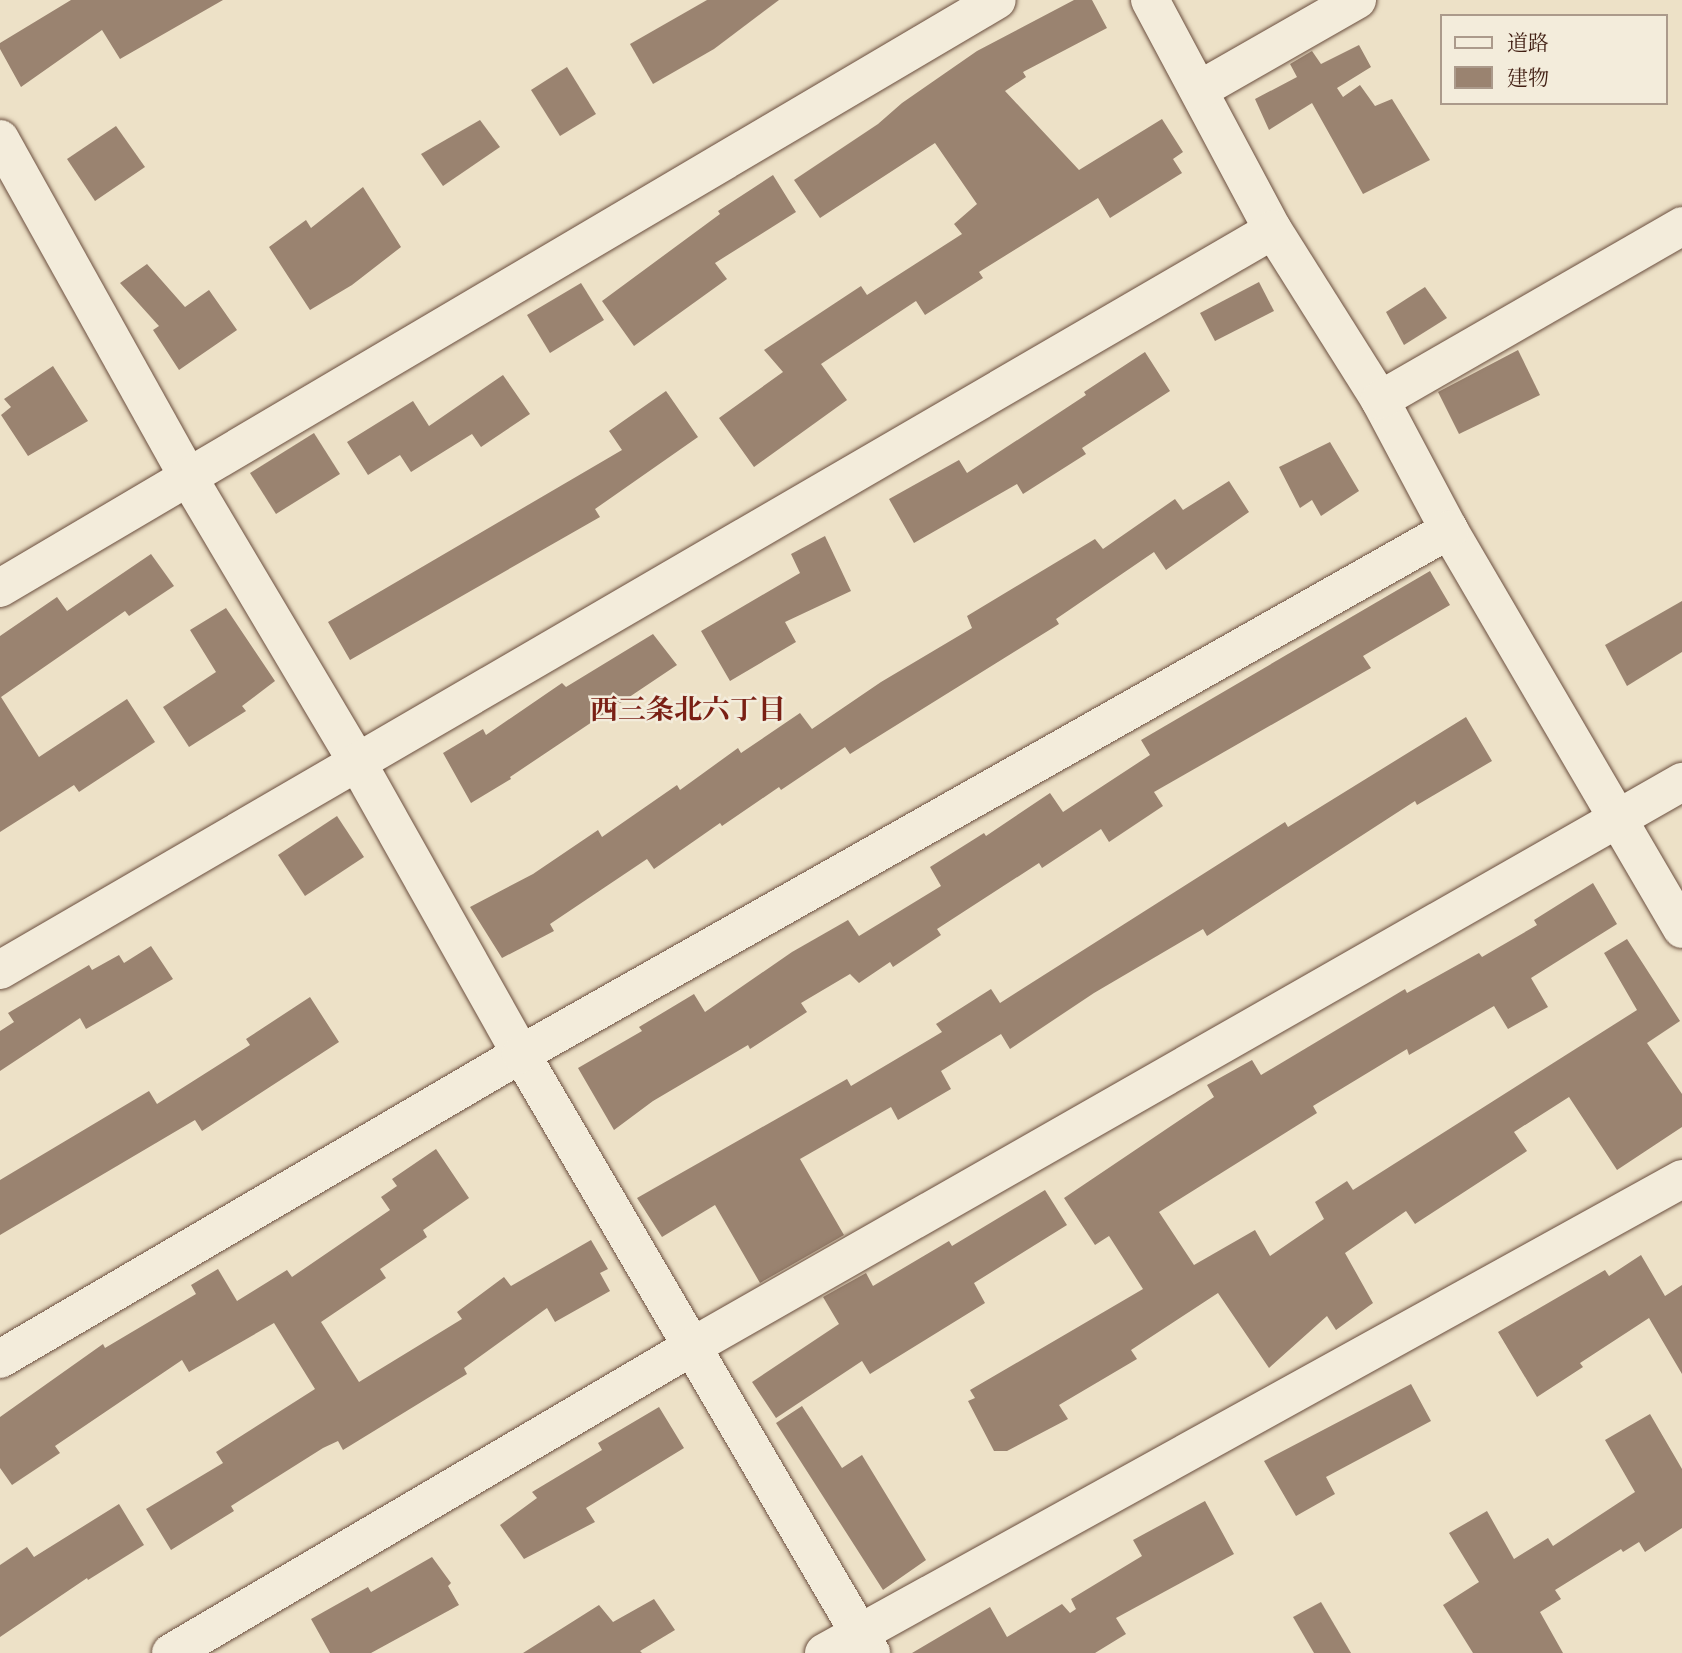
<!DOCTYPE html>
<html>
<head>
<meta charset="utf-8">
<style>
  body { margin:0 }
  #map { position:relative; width:1682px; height:1653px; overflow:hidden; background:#ede1c7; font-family:"Sorts Mill Goudy","Noto Serif JP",serif }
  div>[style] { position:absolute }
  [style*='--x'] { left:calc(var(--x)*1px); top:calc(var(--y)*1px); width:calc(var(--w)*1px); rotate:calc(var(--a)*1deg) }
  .building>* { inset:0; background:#9a8370 }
  .roads { filter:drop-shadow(0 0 2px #6b4f3f) drop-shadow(0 0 2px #6b4f3f) }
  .minor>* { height:38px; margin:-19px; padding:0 19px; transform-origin:19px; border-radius:19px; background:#f3ecdb }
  span { translate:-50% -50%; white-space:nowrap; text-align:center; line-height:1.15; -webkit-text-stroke:5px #f3ecdb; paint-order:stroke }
  .neighbourhood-label { font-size:28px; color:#7a1f14; font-weight:700 }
  .legend { position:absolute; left:1440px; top:14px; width:228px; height:91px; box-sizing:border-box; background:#f3ecdb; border:2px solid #ab9a8b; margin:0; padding:9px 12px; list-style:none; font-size:21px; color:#401e12 }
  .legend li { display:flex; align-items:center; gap:14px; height:35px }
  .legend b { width:35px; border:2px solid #ab9a8b }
</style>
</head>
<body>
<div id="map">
  <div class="building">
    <div style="clip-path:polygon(71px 0,223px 0,120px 59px,102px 30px,21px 87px,0 49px,0 43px)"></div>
    <div style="clip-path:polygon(707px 0,779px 0,714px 49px,653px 84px,630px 44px)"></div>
    <div style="clip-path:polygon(1074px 0,1092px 0,1107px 28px,1023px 72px,1026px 77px,1005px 91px,1079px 170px,1162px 119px,1183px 152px,1173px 159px,1182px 173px,1110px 218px,1098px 198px,979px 272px,983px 278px,925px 315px,916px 301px,821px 364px,847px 400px,754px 467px,719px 418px,783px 372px,764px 350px,861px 286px,867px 295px,962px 234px,954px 224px,977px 204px,935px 143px,820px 218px,794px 180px,878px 124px,902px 103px,977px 51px)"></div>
    <div style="clip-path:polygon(1359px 45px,1371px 67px,1337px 88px,1343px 97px,1360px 85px,1375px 106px,1392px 99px,1430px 160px,1363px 194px,1312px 103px,1269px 130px,1255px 99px,1297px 77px,1290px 64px,1312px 51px,1321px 64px)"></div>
    <div style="clip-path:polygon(567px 67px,596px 114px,560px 136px,531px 90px)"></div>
    <div style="clip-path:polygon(480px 120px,500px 147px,443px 186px,421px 154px)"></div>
    <div style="clip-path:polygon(116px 126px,145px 167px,95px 201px,67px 159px)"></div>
    <div style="clip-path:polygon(773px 175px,796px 212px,715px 263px,727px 279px,634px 346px,602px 301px,720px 214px,718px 211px)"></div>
    <div style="clip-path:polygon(363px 187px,401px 247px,352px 285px,310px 310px,269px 247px,306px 220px,311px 228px)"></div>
    <div style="clip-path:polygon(147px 264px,185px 307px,209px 290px,237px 330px,179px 370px,153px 330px,159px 326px,120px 283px)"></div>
    <div style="clip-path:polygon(1259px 282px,1274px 311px,1215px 341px,1200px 313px)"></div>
    <div style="clip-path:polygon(581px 283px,604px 320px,550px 353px,527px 315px)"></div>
    <div style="clip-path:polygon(1425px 287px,1447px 318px,1404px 345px,1386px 312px)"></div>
    <div style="clip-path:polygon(1518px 350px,1540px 395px,1459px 434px,1438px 392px)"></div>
    <div style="clip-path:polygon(1145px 352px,1170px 391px,1082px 448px,1086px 454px,1023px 494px,1017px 484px,914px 543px,889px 499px,959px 460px,967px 473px,1086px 395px,1084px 392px)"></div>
    <div style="clip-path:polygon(53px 366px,88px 421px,28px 456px,1px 415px,11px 407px,4px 399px)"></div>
    <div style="clip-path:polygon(503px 375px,530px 414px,481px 447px,472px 434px,411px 472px,400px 455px,368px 475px,347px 442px,413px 401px,429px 426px)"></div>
    <div style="clip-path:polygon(666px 391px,698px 437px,595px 509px,600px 517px,350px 660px,328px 622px,622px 450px,609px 431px)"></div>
    <div style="clip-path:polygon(314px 433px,340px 474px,276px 514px,250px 473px)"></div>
    <div style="clip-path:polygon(1330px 442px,1359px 491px,1321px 516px,1312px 500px,1300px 508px,1279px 467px)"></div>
    <div style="clip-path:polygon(1229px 481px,1249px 512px,1166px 570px,1154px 552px,1056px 619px,1059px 624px,850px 754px,845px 747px,781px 790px,779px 787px,722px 826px,720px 823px,654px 869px,647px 859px,550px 924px,554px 931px,502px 958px,470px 907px,533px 874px,598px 830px,602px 837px,677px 785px,680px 790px,738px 748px,741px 753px,800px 713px,812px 729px,881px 682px,972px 628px,967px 616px,1095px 539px,1103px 549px,1175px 499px,1183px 510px)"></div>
    <div style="clip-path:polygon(825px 536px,851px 591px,785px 622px,796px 642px,730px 681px,701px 631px,800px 573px,791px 554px)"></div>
    <div style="clip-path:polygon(151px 554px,174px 586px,129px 616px,125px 611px,1px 697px,39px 757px,127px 699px,155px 742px,79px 792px,74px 785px,0 832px,0 636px,57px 597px,67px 611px)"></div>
    <div style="clip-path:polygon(1430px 571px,1450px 605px,1363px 656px,1371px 668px,1154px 792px,1163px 806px,1109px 842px,1101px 829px,1042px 868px,1039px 863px,937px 929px,941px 935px,893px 967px,890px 962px,859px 983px,850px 974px,801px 1003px,807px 1012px,750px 1049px,748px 1045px,653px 1101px,614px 1130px,578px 1068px,642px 1031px,639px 1027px,694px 994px,705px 1012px,792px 952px,848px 920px,859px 936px,941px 886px,930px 867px,984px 833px,986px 836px,1050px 793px,1063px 812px,1150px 755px,1141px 740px)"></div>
    <div style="clip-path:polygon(1682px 601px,1682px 652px,1627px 686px,1605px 645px)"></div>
    <div style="clip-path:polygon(226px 608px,275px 681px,242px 706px,246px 711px,189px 747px,163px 707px,216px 672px,190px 630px)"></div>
    <div style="clip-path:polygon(653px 634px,677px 665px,510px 777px,511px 779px,471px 803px,443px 753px,483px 729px,486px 735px,562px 683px,566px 687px)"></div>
    <div style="clip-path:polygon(1466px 717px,1492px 761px,1417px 805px,1415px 801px,1207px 936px,1203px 929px,1094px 993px,1010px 1049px,1001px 1034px,941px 1071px,951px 1089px,898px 1120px,891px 1107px,800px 1159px,844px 1235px,760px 1283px,715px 1205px,662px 1237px,637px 1198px,847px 1079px,851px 1086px,942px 1032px,936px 1024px,991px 989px,1000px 1003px,1285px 822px,1288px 827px)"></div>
    <div style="clip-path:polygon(337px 816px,364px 857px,305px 896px,278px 855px)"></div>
    <div style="clip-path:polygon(1593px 883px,1617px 924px,1531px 978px,1548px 1007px,1508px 1029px,1494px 1006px,1409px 1055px,1407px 1049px,1313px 1106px,1317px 1113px,1159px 1212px,1194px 1265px,1255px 1230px,1270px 1256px,1324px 1219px,1315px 1202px,1347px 1181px,1353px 1190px,1637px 1010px,1604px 953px,1627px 939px,1680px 1021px,1647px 1043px,1682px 1094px,1682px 1127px,1617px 1170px,1569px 1097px,1514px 1132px,1527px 1151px,1415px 1224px,1406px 1211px,1345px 1253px,1373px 1303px,1336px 1330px,1327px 1316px,1269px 1368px,1218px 1293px,1131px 1350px,1137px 1359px,1059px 1405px,1068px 1419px,1007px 1451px,994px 1451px,968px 1401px,975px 1398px,970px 1390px,1143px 1289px,1109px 1236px,1095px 1245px,1064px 1198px,1214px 1097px,1207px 1085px,1252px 1060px,1261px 1075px,1405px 989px,1407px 993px,1479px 953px,1482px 957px,1537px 925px,1534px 920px)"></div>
    <div style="clip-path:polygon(151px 946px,173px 979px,86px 1029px,80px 1018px,0 1071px,0 1031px,14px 1022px,8px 1013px,89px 965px,92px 970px,119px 955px,124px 963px)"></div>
    <div style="clip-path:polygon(310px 997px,339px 1042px,202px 1131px,195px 1120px,0 1235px,0 1180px,149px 1091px,157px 1104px,250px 1045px,246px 1039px)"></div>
    <div style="clip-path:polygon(436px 1149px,469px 1198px,423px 1230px,427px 1237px,380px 1269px,386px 1278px,321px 1322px,359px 1382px,462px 1319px,457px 1312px,504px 1277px,511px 1286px,591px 1240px,608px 1269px,600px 1273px,610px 1291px,555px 1322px,547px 1308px,464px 1368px,467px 1374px,343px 1450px,338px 1441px,323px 1448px,231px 1506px,234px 1511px,171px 1550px,146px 1509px,223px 1463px,216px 1452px,315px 1389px,274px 1323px,189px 1372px,182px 1360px,55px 1446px,60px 1453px,12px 1485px,0 1468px,0 1417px,103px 1344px,105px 1348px,196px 1294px,191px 1285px,218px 1269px,237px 1301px,287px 1270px,292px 1277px,390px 1210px,381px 1197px,397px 1186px,392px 1179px)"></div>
    <div style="clip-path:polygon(1045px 1190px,1067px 1225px,974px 1283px,985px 1303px,870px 1374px,862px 1361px,776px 1418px,752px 1382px,839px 1324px,823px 1297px,866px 1273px,873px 1286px,949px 1241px,952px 1246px)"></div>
    <div style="clip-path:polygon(1641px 1255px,1665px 1296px,1682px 1285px,1682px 1374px,1649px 1318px,1580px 1363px,1583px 1367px,1537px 1397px,1498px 1332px,1605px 1270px,1609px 1276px)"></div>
    <div style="clip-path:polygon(1411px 1384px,1431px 1421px,1326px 1477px,1335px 1494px,1296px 1516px,1264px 1461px)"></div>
    <div style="clip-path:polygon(802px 1406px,842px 1468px,862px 1455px,926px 1560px,883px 1590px,776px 1423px)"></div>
    <div style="clip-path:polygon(659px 1407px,684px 1448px,586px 1508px,595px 1522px,524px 1559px,500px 1525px,537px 1498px,532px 1492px,602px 1450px,598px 1443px)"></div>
    <div style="clip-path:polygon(1650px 1414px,1682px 1469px,1682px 1528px,1645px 1552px,1639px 1542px,1623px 1552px,1621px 1549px,1555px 1590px,1561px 1599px,1540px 1612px,1563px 1653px,1473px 1653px,1443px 1605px,1479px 1582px,1449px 1533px,1487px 1511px,1514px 1559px,1548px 1538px,1553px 1546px,1635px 1492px,1605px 1440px)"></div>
    <div style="clip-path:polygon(1205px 1501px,1234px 1554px,1116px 1618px,1126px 1634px,1095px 1653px,912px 1653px,990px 1607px,1007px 1637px,1062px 1604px,1070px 1613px,1076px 1609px,1071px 1599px,1142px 1556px,1133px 1540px)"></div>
    <div style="clip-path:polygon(119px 1504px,144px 1545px,88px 1580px,87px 1578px,0 1637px,0 1565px,27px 1547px,34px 1557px)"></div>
    <div style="clip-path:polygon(432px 1557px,451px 1583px,448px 1586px,459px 1605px,371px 1653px,330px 1653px,311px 1619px,368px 1587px,371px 1592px)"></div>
    <div style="clip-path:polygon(654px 1599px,675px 1630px,640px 1651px,642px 1653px,523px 1653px,599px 1605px,613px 1622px)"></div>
    <div style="clip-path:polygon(1321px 1602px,1351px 1653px,1314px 1653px,1293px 1617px)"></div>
  </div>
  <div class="roads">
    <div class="minor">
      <div style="--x:1150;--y:0;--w:261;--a:61.9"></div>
      <div style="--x:1273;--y:230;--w:201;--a:57.8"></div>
      <div style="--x:1380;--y:400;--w:147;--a:62"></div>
      <div style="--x:1449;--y:530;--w:462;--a:59.7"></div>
      <div style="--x:1199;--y:90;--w:182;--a:-29.7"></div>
      <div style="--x:0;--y:139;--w:387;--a:60.9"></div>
      <div style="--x:188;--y:477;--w:331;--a:59.3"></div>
      <div style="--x:357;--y:762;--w:335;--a:60.7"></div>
      <div style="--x:521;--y:1054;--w:694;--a:59.7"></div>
      <div style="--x:1380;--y:400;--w:349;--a:-29.9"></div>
      <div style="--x:0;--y:588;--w:1157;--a:-30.53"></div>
      <div style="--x:0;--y:970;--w:1472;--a:-30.17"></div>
      <div style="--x:0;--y:1359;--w:604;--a:-30.35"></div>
      <div style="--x:521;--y:1054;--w:1066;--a:-29.45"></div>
      <div style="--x:171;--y:1653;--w:606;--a:-30.46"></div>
      <div style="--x:693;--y:1346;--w:1139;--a:-29.69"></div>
      <div style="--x:824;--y:1653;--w:980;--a:-28.92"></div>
    </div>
  </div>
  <div class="neighbourhood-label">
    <span style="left:688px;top:712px">西三条北六丁目</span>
  </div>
  <ul class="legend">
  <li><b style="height:9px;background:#f3ecdb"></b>道路</li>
  <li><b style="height:19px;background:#9a8370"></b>建物</li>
  </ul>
</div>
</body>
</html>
